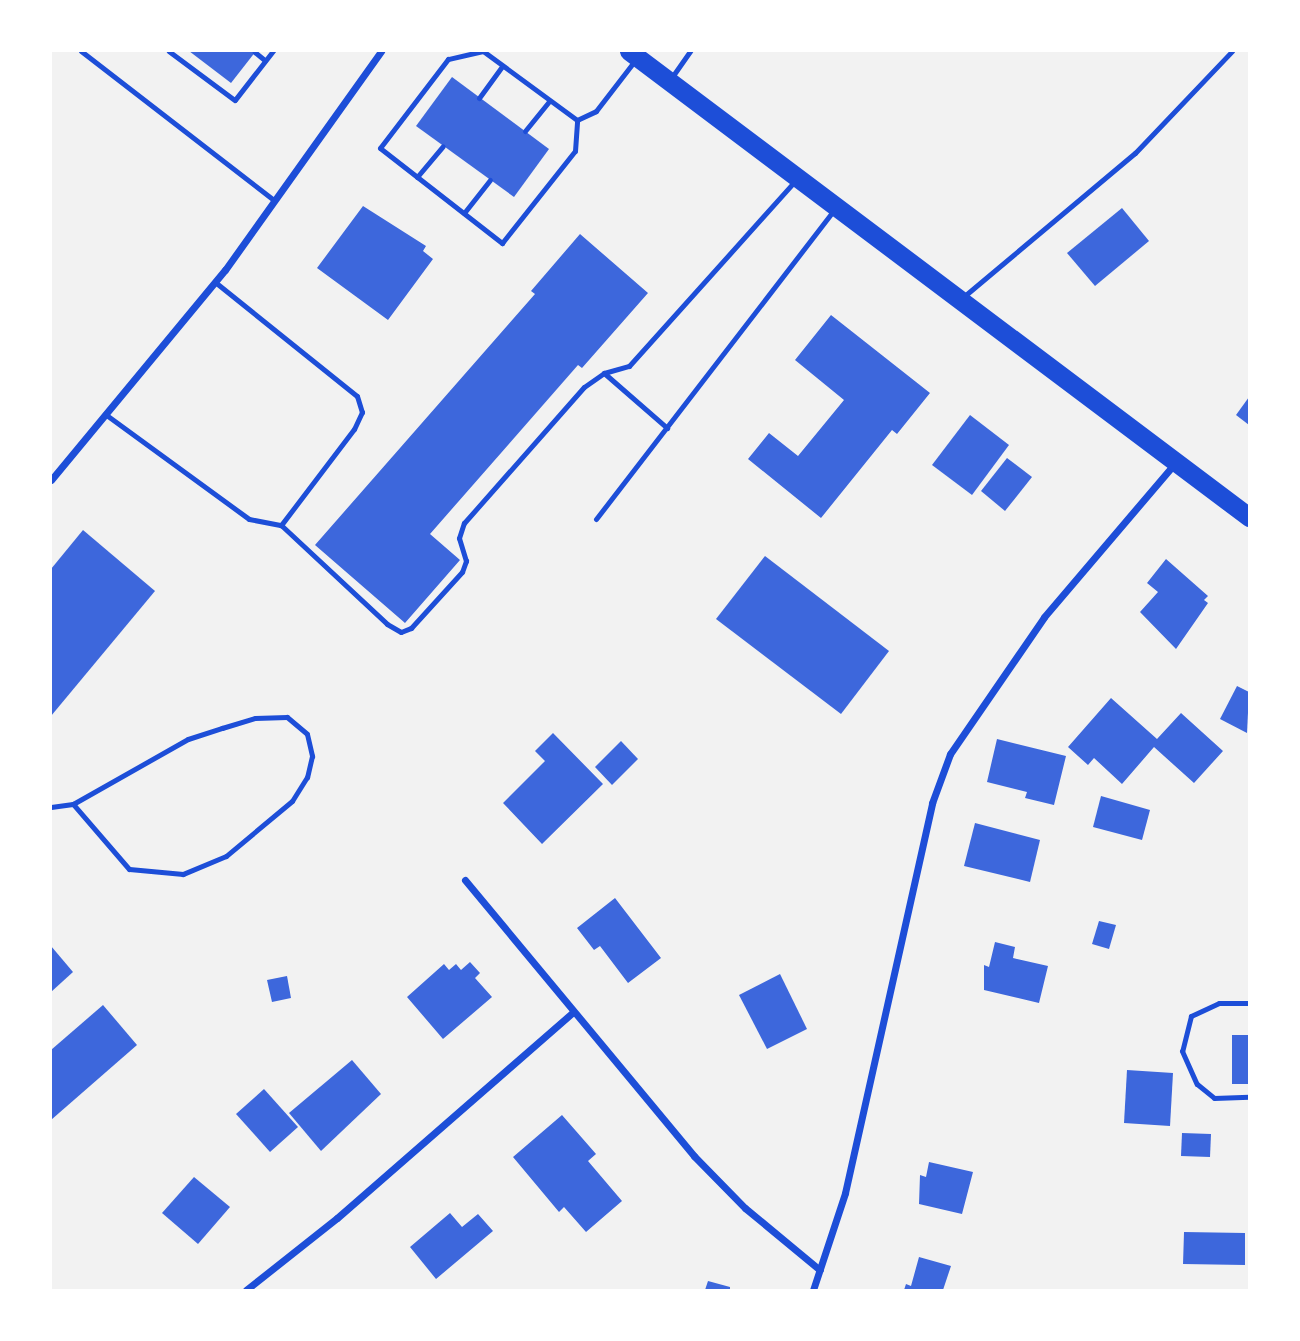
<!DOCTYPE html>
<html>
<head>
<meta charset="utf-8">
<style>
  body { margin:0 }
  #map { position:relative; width:1300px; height:1341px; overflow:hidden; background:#f2f2f2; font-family:"Source Sans 3",sans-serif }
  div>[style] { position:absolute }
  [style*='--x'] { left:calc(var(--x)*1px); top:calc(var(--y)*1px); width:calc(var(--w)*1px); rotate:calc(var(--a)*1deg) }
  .building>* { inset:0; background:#3d67dc }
  .path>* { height:4.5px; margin:-2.25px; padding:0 2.25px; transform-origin:2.25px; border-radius:2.25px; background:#1d4ed8 }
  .service>* { height:5px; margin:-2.5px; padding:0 2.5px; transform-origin:2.5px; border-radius:2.5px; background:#1d4ed8 }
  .minor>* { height:7px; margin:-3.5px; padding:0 3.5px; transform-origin:3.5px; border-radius:3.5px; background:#1d4ed8 }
  .trunk>* { height:19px; margin:-9.5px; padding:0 9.5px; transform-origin:9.5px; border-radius:9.5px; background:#1d4ed8 }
  span { translate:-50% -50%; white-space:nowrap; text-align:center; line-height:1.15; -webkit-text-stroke:5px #fff; paint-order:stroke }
  .frame { position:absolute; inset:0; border:52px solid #fff; pointer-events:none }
</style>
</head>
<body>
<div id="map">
  <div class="building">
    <div style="clip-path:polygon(189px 51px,256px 51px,231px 83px)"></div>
    <div style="clip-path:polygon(452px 77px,549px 149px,514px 197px,416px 126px)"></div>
    <div style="clip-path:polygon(363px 206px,426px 246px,423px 251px,433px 259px,388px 320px,317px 268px)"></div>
    <div style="clip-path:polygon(1122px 208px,1149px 241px,1095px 286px,1067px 253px)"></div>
    <div style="clip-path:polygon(580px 234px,648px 293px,582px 368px,578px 365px,430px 534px,460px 560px,405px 623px,315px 545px,535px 294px,531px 291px)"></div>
    <div style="clip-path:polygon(831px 315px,930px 393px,897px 434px,892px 430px,821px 518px,748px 459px,769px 433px,798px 456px,844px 400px,795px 360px)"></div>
    <div style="clip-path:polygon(1249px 397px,1249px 425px,1236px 415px)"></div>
    <div style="clip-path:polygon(970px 415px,1009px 445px,972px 495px,932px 465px)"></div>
    <div style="clip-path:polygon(1007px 458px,1032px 477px,1005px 511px,981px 491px)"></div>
    <div style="clip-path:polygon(83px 530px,155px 591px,51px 716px,51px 569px)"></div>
    <div style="clip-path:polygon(765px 556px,889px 651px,841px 714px,716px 619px)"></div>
    <div style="clip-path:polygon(1166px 559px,1208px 596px,1204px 600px,1208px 603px,1176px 649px,1140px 612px,1158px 592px,1147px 583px)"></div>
    <div style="clip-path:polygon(1237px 686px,1249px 692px,1247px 733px,1220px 719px)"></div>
    <div style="clip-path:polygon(1111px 698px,1157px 739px,1181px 713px,1223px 751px,1194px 783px,1154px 747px,1122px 784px,1094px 758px,1088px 765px,1068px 747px)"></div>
    <div style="clip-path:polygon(553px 733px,603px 784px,542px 844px,503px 803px,545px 761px,535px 751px)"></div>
    <div style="clip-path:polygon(997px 739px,1066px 756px,1054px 805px,1025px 798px,1027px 792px,987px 782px)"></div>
    <div style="clip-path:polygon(621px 741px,638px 759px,612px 785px,595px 767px)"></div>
    <div style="clip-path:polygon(1101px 796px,1150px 810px,1142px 840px,1093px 827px)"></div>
    <div style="clip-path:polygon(975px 823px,1040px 840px,1030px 882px,964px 866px)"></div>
    <div style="clip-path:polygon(615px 898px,661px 958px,628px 983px,600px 946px,594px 950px,577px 928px)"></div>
    <div style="clip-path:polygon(1099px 921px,1116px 925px,1109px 949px,1092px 944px)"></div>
    <div style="clip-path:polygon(995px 942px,1015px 947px,1013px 958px,1048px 966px,1039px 1003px,984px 990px,984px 965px,989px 967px)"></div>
    <div style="clip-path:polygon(51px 946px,73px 972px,51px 992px)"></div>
    <div style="clip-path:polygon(470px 962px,480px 973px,475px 978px,492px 997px,443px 1039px,407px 997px,444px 964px,449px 970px,456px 964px,461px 970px)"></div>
    <div style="clip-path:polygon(780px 974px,807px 1029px,767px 1049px,739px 995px)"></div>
    <div style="clip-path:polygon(287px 976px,291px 998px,272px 1002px,267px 980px)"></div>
    <div style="clip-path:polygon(103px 1005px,137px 1045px,51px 1120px,51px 1050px)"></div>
    <div style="clip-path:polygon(1232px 1035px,1249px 1035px,1249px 1084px,1232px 1084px)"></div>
    <div style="clip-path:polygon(352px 1060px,381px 1094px,321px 1151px,289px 1113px)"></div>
    <div style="clip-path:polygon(1127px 1070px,1173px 1073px,1170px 1126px,1124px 1123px)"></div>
    <div style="clip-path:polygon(264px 1089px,298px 1127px,270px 1152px,236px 1114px)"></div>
    <div style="clip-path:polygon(562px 1115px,596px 1154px,588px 1161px,622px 1201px,586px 1232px,564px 1207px,559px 1212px,513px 1157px)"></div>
    <div style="clip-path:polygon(1182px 1133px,1211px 1134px,1210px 1157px,1181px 1156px)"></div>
    <div style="clip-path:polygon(929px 1162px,973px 1172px,962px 1214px,919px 1204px,920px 1175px,926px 1177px)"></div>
    <div style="clip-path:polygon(194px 1177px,230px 1207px,198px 1244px,162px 1213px)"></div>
    <div style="clip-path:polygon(450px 1213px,462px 1227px,478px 1214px,493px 1231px,436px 1279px,410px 1247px)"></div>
    <div style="clip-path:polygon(1184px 1232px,1245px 1233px,1245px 1265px,1183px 1264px)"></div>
    <div style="clip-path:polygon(919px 1257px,951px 1266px,943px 1290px,904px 1290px,906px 1284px,911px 1286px)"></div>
    <div style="clip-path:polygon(708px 1281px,730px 1287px,730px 1290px,705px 1290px)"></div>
  </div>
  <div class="path">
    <div style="--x:169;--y:51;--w:82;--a:36.6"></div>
    <div style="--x:235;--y:100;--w:62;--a:-52.2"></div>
    <div style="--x:255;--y:52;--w:13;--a:39"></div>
  </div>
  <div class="service">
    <div style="--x:81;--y:51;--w:244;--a:37.7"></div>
    <div style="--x:483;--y:51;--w:36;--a:167"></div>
    <div style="--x:448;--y:59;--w:112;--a:127.4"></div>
    <div style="--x:380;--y:148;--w:155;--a:37.9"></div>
    <div style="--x:502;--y:243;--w:117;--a:-51.6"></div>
    <div style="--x:575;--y:151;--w:31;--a:-86"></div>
    <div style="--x:483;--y:51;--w:117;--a:36.3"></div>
    <div style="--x:577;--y:120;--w:21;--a:-25"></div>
    <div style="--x:596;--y:111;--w:66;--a:-52.4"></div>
    <div style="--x:672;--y:77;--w:32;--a:-55"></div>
    <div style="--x:479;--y:98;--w:39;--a:-54"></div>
    <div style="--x:525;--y:131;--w:38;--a:-51"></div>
    <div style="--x:417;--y:177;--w:40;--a:-50"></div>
    <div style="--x:464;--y:213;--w:42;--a:-51.8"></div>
    <div style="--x:215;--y:282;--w:182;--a:38.8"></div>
    <div style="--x:357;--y:396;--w:17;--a:73"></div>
    <div style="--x:362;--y:412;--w:19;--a:115"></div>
    <div style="--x:354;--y:429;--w:121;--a:127.2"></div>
    <div style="--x:962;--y:298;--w:226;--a:-40"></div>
    <div style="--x:1135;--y:153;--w:141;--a:-46.4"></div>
    <div style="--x:604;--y:373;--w:84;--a:41.1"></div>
    <div style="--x:105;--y:414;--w:178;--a:36.1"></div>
    <div style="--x:249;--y:519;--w:33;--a:11"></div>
    <div style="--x:281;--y:525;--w:145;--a:43"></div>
    <div style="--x:387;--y:624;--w:16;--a:30"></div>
    <div style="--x:401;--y:632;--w:11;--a:-22"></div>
    <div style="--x:411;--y:628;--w:76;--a:-47.7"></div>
    <div style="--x:462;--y:572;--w:12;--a:-70"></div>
    <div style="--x:466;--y:561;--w:24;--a:-107"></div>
    <div style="--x:459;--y:538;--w:16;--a:-72"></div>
    <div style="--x:464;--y:523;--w:181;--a:-48.6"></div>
    <div style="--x:584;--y:387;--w:24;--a:-35"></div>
    <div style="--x:604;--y:373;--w:26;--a:-16"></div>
    <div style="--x:629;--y:366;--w:247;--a:-48.1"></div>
    <div style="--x:596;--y:519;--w:389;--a:-52.4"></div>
    <div style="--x:51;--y:807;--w:22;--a:-8"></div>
    <div style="--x:73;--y:804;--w:132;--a:-29.5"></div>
    <div style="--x:188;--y:739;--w:36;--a:-18"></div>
    <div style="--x:222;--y:728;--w:34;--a:-17"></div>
    <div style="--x:255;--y:718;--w:32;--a:-2"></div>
    <div style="--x:287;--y:717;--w:26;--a:40"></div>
    <div style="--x:307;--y:734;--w:23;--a:77"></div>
    <div style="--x:312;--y:756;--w:22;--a:103"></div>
    <div style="--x:307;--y:777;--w:28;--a:122"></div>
    <div style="--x:292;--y:801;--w:86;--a:140.2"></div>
    <div style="--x:226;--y:856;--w:47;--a:157.3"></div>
    <div style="--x:183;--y:874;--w:54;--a:-174.7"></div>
    <div style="--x:129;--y:869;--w:86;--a:-130.7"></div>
    <div style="--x:1249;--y:1003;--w:30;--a:180"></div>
    <div style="--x:1219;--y:1003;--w:31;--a:155"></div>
    <div style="--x:1191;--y:1016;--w:36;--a:104"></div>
    <div style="--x:1182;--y:1051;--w:36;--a:66"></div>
    <div style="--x:1197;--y:1084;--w:22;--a:39"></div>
    <div style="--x:1214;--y:1098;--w:35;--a:-2"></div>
  </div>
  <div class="minor">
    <div style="--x:51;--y:480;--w:273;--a:-50.4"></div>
    <div style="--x:225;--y:270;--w:269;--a:-54.5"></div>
    <div style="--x:465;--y:880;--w:359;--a:50.3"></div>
    <div style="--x:694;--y:1156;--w:73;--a:45.6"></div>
    <div style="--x:745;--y:1208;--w:97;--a:39.6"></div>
    <div style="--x:246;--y:1290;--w:116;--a:-38.4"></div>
    <div style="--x:337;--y:1218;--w:312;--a:-41.1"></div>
    <div style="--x:813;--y:1290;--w:102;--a:-71.7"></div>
    <div style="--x:845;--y:1193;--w:400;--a:-77.4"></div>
    <div style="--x:932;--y:803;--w:52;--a:-69.8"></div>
    <div style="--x:950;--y:754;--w:166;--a:-55.5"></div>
    <div style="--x:1044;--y:617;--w:201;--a:-49.6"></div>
  </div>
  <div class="trunk">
    <div style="--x:629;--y:51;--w:776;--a:36.93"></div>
  </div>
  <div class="frame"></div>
</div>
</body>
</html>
